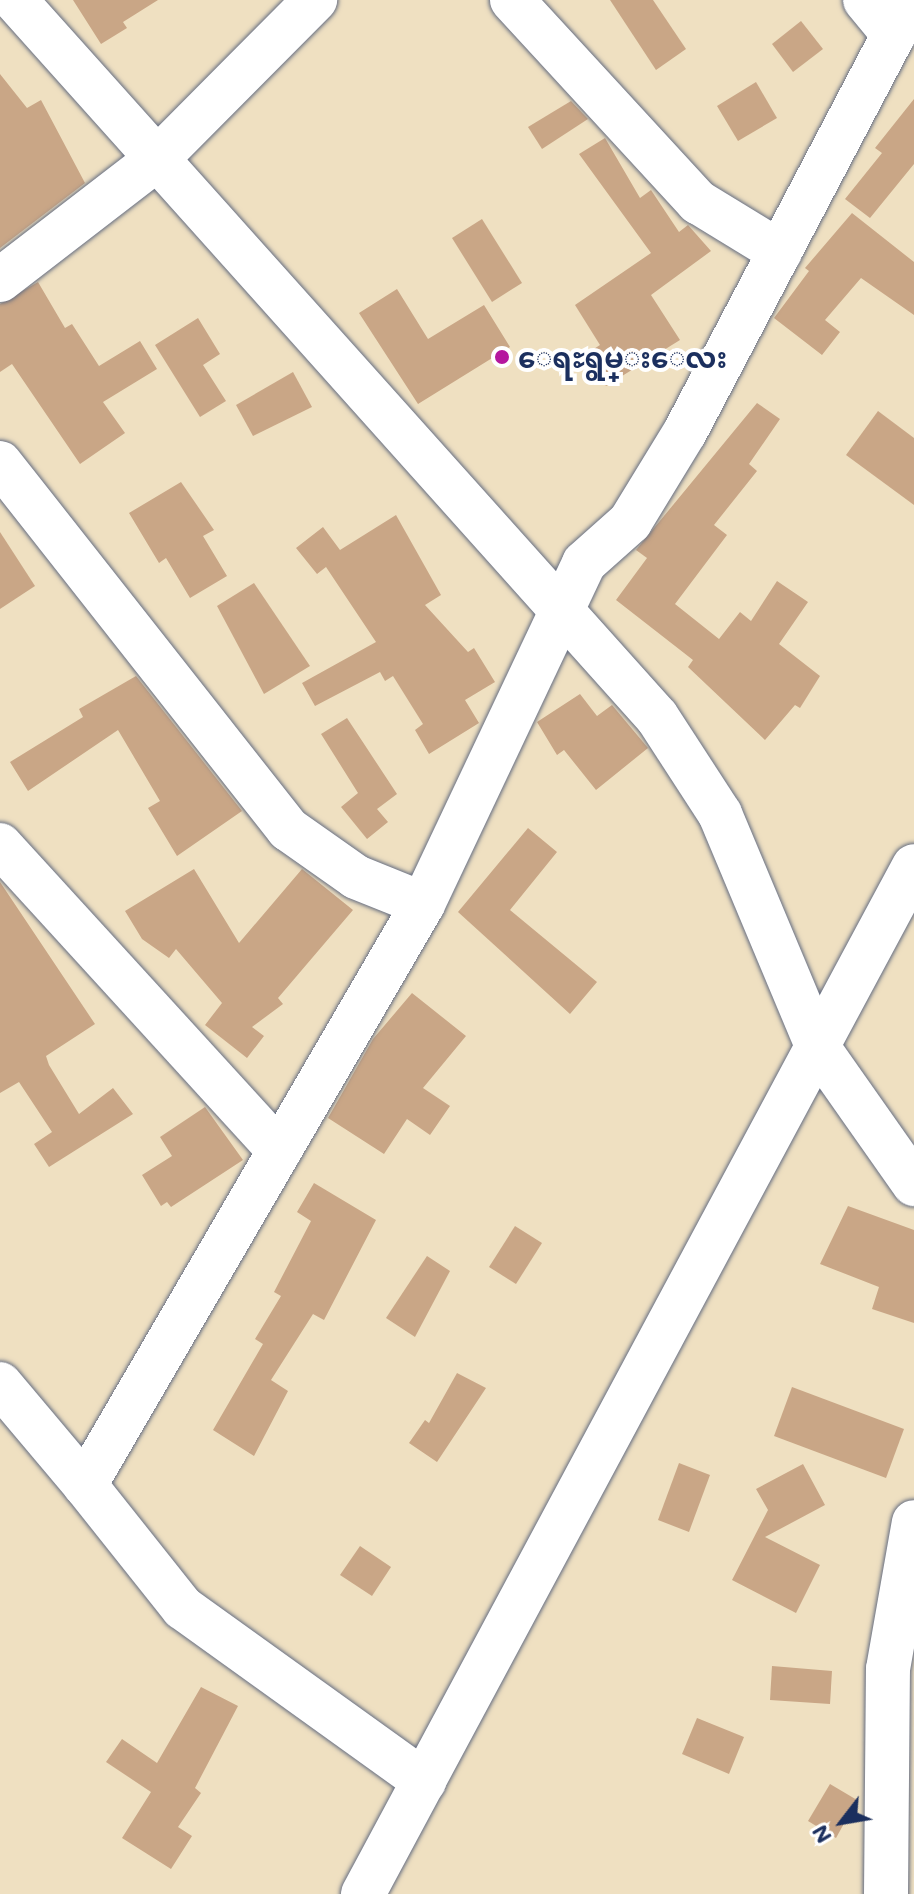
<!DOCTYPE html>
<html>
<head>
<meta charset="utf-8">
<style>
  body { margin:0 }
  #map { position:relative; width:914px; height:1894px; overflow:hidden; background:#efe0c1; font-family:Mali,"Noto Sans Myanmar",sans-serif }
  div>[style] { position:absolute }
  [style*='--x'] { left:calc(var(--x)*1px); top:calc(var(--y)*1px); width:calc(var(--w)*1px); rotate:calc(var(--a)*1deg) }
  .building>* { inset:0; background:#c9a686 }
  .roads { filter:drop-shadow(0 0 2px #656d81) drop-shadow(0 0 2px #656d81) }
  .minor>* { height:44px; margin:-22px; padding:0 22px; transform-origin:22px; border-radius:22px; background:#fff }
  .major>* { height:44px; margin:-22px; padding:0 22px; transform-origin:22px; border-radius:22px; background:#fff }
  .dots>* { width:22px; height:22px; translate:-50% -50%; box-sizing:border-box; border:4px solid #fff; border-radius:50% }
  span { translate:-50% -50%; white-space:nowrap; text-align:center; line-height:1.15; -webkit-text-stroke:8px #fff; paint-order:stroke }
  .poi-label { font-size:28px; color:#1b2f5e; font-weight:700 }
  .left { translate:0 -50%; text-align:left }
  .north { position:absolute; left:802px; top:1782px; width:80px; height:80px; -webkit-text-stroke:6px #fff; paint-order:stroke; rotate:239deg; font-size:22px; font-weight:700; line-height:32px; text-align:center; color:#1b2f5e }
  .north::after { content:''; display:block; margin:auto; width:28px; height:36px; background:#1b2f5e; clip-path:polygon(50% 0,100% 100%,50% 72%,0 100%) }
</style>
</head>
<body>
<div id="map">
  <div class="building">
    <div style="clip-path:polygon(73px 0,158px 0,123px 22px,127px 28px,101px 44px)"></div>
    <div style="clip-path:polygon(610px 0,653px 0,686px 49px,656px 70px)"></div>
    <div style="clip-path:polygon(801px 21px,823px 49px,793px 72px,772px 44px)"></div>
    <div style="clip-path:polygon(0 74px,27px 108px,41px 100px,85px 183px,0 248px)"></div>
    <div style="clip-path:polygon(756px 82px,777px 118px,738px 141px,717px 106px)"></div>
    <div style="clip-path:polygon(914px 99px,914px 164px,870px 218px,845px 199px,882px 153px,875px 148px)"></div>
    <div style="clip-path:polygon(571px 101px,588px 119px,542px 149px,528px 127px)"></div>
    <div style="clip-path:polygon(605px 138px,640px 198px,651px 190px,679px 232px,688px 225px,711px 251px,651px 295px,680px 340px,606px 386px,586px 354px,600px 345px,575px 305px,651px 253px,579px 154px)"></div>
    <div style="clip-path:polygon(852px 213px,914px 262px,914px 315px,861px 278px,825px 320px,840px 332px,822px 355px,774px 318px,809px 271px,805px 268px)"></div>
    <div style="clip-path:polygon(482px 219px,522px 283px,492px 302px,452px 238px)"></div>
    <div style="clip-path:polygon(38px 282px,65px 328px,72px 324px,99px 366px,140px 341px,157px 369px,103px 402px,125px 433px,80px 464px,12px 364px,0 372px,0 304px)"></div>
    <div style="clip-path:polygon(397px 289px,428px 339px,484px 305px,510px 347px,418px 404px,359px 313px)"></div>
    <div style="clip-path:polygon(198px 318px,220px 354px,203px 365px,226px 401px,200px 417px,155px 345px)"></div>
    <div style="clip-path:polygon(293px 372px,312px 407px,253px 436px,236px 405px)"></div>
    <div style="clip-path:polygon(757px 403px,780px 419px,749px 464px,757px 471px,714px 525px,727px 535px,675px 604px,719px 639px,740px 612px,751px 621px,777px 581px,808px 602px,779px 644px,820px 676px,800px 708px,795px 705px,765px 740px,688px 667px,693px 660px,616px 600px,647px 558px,636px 550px)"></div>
    <div style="clip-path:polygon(878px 411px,914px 438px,914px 505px,846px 455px)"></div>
    <div style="clip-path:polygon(181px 482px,214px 530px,203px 536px,227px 576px,190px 598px,166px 558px,159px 563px,129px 513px)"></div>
    <div style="clip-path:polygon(396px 515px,441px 595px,425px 605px,468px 652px,474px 648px,495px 682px,465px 700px,479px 723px,429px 754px,415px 730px,423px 724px,393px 676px,385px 681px,380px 672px,315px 706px,302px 683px,376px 642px,326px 567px,317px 574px,296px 548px,323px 527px,340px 550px)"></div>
    <div style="clip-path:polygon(0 532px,35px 586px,0 609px)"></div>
    <div style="clip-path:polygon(254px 583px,310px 666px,264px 694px,217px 606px)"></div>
    <div style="clip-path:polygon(136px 676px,242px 811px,177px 856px,148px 808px,160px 801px,118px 730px,28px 791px,10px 762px,83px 717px,79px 709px)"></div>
    <div style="clip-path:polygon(580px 694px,597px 716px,612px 705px,648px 748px,596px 790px,564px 750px,557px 755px,537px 722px)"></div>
    <div style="clip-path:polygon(347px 718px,397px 794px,377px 809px,388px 822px,367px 839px,341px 807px,358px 793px,321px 734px)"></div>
    <div style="clip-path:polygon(528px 828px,557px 852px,510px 910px,597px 982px,570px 1014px,458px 912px)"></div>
    <div style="clip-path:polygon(194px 869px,239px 943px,302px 869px,353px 910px,278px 998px,283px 1004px,252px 1027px,264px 1036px,247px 1058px,205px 1025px,222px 1003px,176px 949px,169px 958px,142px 939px,125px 911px)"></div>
    <div style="clip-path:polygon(0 882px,95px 1024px,46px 1056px,49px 1065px,79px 1114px,113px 1088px,133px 1114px,49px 1167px,34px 1144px,52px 1132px,19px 1082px,0 1093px)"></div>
    <div style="clip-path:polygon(412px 993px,466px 1036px,423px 1088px,450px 1106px,430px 1135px,407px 1119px,384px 1154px,328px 1118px,373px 1039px)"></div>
    <div style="clip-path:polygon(205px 1107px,243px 1160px,171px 1207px,167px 1202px,161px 1206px,142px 1175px,172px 1156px,160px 1137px)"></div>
    <div style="clip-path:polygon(314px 1183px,376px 1220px,324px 1320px,313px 1314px,271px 1380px,288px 1391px,254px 1456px,213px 1430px,263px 1344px,255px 1339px,281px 1296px,274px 1292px,311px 1221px,297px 1212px)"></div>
    <div style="clip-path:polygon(848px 1206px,914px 1230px,914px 1323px,872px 1309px,879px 1287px,820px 1264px)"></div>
    <div style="clip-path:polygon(515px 1226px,542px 1243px,516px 1284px,489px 1267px)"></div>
    <div style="clip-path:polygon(427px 1256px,450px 1271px,415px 1337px,386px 1318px)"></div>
    <div style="clip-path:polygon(457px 1373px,486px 1388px,437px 1462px,409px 1443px,425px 1420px,429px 1423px)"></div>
    <div style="clip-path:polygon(792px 1387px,904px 1429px,886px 1478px,774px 1436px)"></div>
    <div style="clip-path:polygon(679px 1463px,710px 1475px,689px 1532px,658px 1520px)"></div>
    <div style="clip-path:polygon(803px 1464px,825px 1505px,765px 1537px,820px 1565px,796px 1613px,732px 1580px,768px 1510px,756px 1489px)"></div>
    <div style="clip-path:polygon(360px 1546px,391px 1567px,372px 1596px,340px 1575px)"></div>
    <div style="clip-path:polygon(772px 1666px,832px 1671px,830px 1704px,770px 1700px)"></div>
    <div style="clip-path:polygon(201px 1687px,238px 1706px,195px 1788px,201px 1793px,178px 1827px,192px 1836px,171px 1869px,122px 1838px,151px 1792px,106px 1762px,122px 1739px,157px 1763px)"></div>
    <div style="clip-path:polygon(697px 1718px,744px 1737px,729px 1774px,682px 1754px)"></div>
    <div style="clip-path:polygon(830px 1784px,857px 1800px,836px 1838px,808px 1821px)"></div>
  </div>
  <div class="roads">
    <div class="minor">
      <div style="--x:15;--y:0;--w:962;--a:48.16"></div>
      <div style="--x:657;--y:717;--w:116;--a:57"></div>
      <div style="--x:720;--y:814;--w:251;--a:67.3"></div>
      <div style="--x:817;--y:1046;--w:169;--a:54.9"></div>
      <div style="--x:512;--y:0;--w:275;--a:47.4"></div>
      <div style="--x:698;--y:202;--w:96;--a:31.4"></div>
      <div style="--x:865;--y:0;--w:45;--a:50.4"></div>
      <div style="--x:0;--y:280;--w:197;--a:-37.6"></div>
      <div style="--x:156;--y:160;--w:226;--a:-45.2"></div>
      <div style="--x:0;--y:463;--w:466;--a:51.8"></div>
      <div style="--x:288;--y:829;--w:83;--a:35.2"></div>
      <div style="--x:356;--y:877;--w:72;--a:21.9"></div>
      <div style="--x:0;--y:845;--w:414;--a:47.6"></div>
      <div style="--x:0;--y:1384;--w:132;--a:49.9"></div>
      <div style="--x:85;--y:1485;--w:672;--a:-59.81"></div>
      <div style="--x:423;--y:904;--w:377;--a:-64.7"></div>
      <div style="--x:584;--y:563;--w:62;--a:-41.7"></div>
      <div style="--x:630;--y:522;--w:105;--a:-58.6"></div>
      <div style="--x:685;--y:432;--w:488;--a:-62.3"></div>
      <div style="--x:85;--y:1485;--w:157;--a:51.5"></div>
      <div style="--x:183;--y:1608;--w:297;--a:35.7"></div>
      <div style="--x:886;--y:1894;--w:225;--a:-89.5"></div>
      <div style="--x:888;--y:1669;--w:149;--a:-80"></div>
    </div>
    <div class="major">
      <div style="--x:363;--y:1894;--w:1166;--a:-61.81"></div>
    </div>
  </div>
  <div class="dots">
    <div style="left:502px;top:357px;background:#b5179e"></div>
  </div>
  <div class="poi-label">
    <span class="left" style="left:518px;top:357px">ေရႊရွမ္းေလး</span>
  </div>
  <div class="north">N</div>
</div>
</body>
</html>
